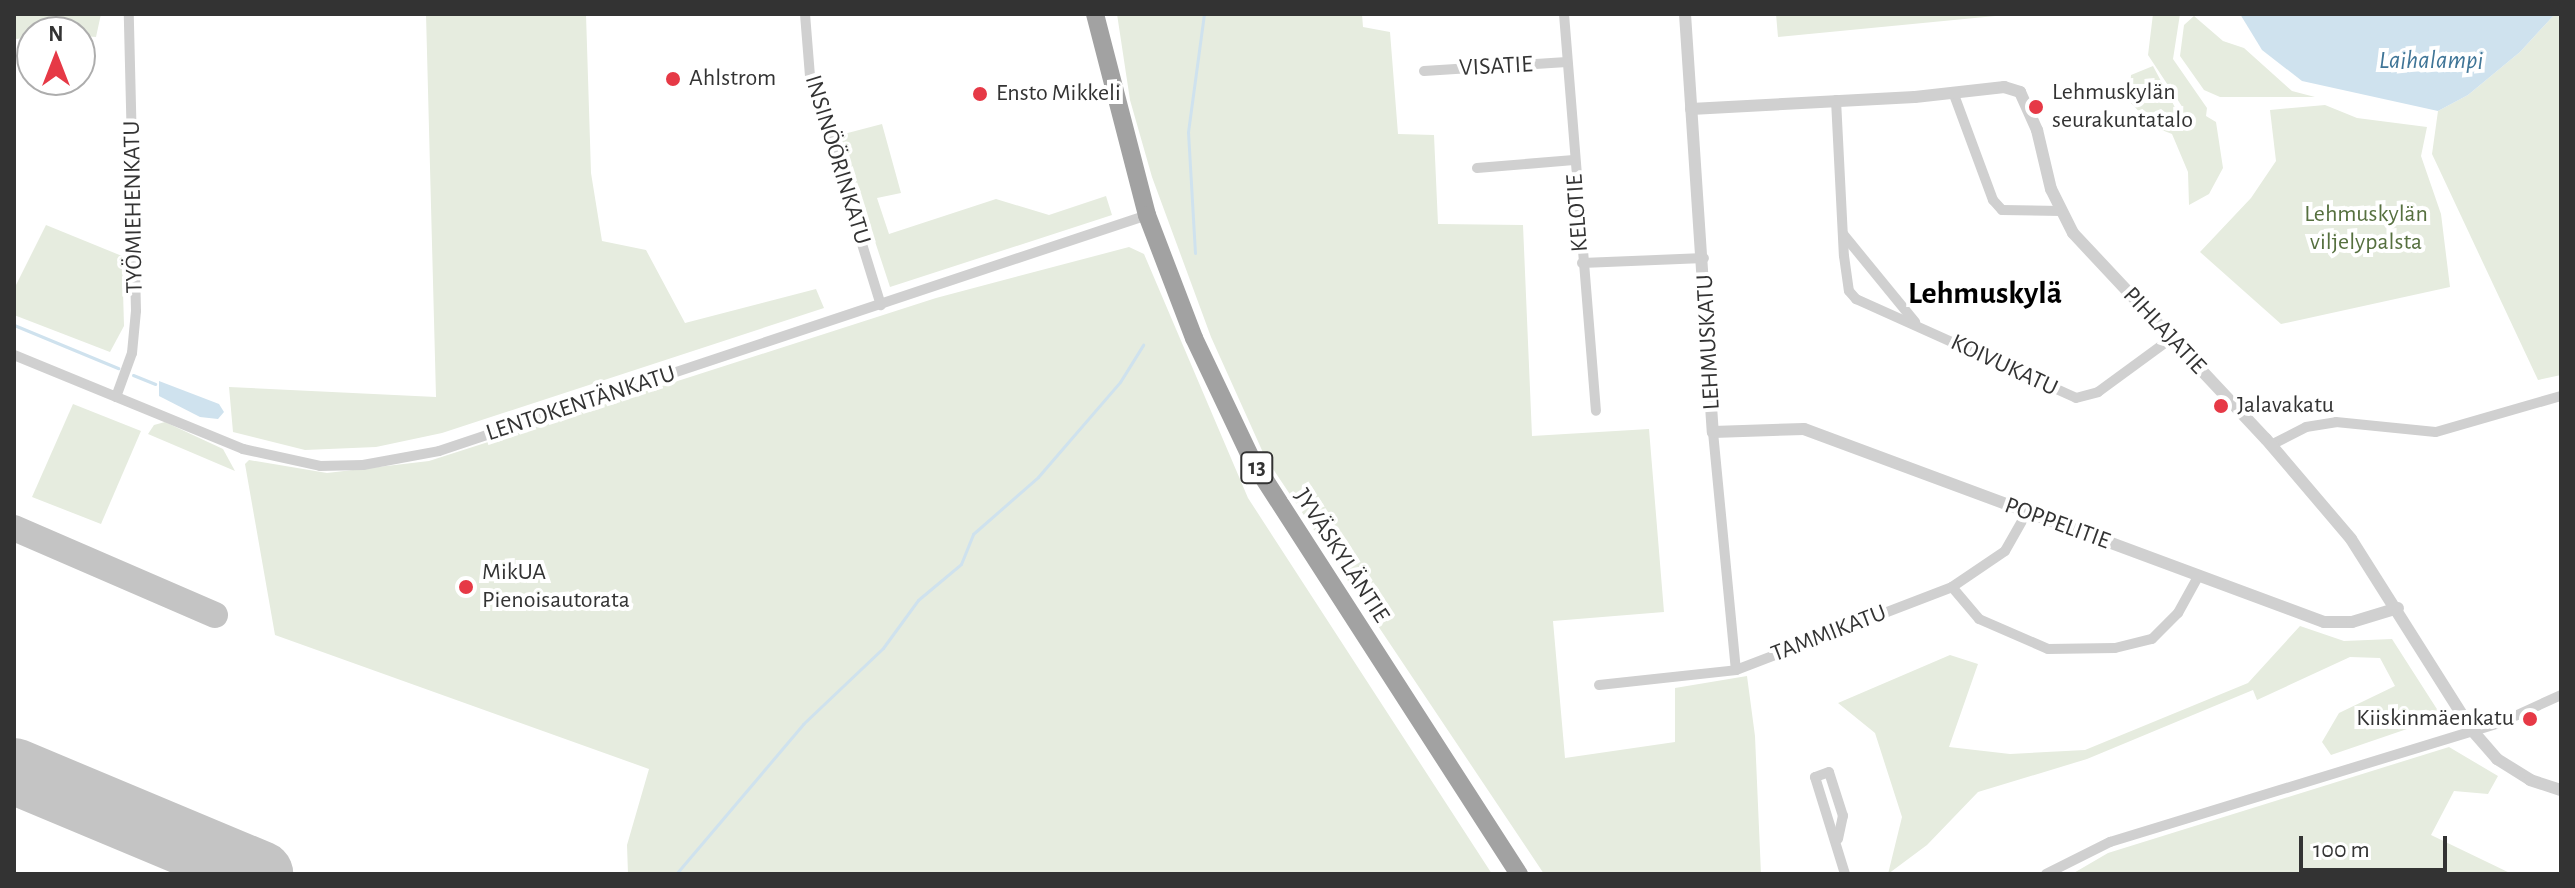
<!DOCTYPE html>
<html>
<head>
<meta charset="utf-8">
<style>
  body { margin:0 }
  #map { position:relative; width:2575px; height:888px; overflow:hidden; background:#fff; font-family:"Alegreya Sans",sans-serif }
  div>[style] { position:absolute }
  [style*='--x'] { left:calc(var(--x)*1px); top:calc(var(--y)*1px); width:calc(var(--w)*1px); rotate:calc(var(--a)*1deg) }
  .green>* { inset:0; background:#e6ecdf }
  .water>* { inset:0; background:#cfe2ee }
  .stream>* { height:3px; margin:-1.5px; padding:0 1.5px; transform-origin:1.5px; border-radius:1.5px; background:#cfe2ee }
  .taxiway>* { height:26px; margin:-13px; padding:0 13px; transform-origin:13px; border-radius:13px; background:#c4c4c4 }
  .runway>* { height:66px; margin:-33px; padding:0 33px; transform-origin:33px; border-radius:33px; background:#c4c4c4 }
  .minor>* { height:10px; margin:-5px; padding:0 5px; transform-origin:5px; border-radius:5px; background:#d0d0d0 }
  .tertiary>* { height:12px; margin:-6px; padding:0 6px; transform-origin:6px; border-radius:6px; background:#d0d0d0 }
  .trunk>* { height:18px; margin:-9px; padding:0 9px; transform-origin:9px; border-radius:9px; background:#a2a2a2 }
  .dots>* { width:22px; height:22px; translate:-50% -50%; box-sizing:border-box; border:4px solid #fff; border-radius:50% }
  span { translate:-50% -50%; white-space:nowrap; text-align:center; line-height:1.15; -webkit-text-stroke:8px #fff; paint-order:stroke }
  .shield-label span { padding:2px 6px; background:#fff; border:2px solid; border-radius:6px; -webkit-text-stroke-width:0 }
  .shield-label { font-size:22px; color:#333; font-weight:700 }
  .street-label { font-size:24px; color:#333 }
  .poi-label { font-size:24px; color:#333 }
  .left { translate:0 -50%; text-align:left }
  .right { translate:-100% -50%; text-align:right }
  .park-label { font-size:24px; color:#56703f }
  .water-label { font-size:26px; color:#3f7597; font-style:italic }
  .district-label { font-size:32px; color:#000; font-weight:700 }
  .frame { position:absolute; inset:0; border:16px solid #333; pointer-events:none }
  .north { position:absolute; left:16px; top:16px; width:80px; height:80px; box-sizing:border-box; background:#fff; border:2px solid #adadad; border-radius:50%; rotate:0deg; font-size:22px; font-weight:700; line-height:32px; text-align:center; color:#333 }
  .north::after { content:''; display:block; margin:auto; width:28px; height:36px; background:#e63946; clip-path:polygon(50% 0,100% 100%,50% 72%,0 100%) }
  .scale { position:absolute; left:2299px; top:836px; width:148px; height:36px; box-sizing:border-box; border:4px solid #333; border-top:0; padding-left:10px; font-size:24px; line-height:28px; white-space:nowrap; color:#333; -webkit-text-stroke:6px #fff; paint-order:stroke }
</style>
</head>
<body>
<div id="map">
  <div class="green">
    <div style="clip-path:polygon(14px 14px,101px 14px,96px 37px,32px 32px,32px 38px,14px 39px)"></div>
    <div style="clip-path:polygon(426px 14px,586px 14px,591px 173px,602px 241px,646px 250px,685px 323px,816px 289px,824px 308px,442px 433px,376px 447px,305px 450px,233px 432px,229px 387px,436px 397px)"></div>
    <div style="clip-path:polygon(1117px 14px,1362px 14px,1363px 27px,1390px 32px,1398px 134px,1434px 135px,1438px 224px,1523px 225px,1532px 436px,1649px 429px,1664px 612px,1553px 621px,1565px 758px,1675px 742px,1675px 688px,1747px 676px,1755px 736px,1761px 874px,1544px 874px,1265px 457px,1211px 337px,1152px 177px,1130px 100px)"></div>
    <div style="clip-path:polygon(1776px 14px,2016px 14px,1778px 37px)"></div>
    <div style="clip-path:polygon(2153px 14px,2180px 14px,2173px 59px,2207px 108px,2206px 116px,2216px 122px,2223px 168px,2209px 194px,2189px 205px,2188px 172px,2172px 134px,2154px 127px,2129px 101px,2131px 75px,2153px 66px,2179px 115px,2183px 108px,2148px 55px)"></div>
    <div style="clip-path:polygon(2555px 14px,2561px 14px,2561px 375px,2538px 380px,2432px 154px,2438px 111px,2468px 95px,2520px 52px)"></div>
    <div style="clip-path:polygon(2194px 16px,2223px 41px,2244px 48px,2292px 91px,2315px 97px,2220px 97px,2204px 90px,2180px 56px,2184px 25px)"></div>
    <div style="clip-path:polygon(2325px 105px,2357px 118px,2427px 127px,2421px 156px,2441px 214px,2450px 287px,2281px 324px,2200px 252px,2251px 198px,2276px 161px,2270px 110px)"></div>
    <div style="clip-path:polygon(882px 124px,901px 193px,877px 198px,889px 234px,996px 199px,1049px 215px,1106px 196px,1112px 215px,890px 287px,840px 135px)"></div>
    <div style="clip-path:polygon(46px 225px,122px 256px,124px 326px,110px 352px,14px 315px,14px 289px)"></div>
    <div style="clip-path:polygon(1129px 247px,1144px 254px,1248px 498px,1492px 874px,628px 874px,627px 845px,649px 769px,275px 635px,245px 464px,249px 460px,327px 473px,429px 461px,936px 298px)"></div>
    <div style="clip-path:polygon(73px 404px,141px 431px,101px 524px,32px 497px)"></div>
    <div style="clip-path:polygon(165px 422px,223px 449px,235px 471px,148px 434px,154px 425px)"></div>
    <div style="clip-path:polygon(2300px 626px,2344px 641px,2392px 639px,2442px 717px,2331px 755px,2322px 742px,2339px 713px,2395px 686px,2380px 658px,2350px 657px,2257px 700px,2253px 690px,2087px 759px,1978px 792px,1927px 845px,1888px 874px,1902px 817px,1875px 733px,1838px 703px,1950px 655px,1978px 664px,1949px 747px,2010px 754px,2085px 750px,2248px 683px)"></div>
    <div style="clip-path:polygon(2449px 747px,2498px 776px,2488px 794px,2454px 791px,2431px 835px,2512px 874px,2072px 874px,2108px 853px)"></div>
  </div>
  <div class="water">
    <div style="clip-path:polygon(2240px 14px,2555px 14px,2520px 52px,2468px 95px,2438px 111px,2302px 81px,2262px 50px)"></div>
    <div style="clip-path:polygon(159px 381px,219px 404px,224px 412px,218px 419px,200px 417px,159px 396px)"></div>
  </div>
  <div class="stream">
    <div style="--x:1195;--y:253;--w:121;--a:-93.3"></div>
    <div style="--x:1188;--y:132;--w:119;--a:-82.3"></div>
    <div style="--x:14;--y:325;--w:113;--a:22.5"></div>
    <div style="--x:133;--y:375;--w:24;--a:22"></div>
    <div style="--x:676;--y:874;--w:197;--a:-49.7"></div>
    <div style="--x:803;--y:724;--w:110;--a:-43.5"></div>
    <div style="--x:883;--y:648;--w:59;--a:-53.9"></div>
    <div style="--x:918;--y:600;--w:56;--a:-39.9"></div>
    <div style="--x:961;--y:564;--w:32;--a:-68"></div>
    <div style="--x:973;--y:534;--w:86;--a:-41.2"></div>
    <div style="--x:1038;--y:477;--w:125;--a:-49.2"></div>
    <div style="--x:1120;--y:382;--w:44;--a:-58.1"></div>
  </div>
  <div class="taxiway">
    <div style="--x:14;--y:528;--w:219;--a:23.4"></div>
  </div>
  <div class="runway">
    <div style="--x:14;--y:771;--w:267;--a:22.7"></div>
  </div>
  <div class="minor">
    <div style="--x:805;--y:14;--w:62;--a:85.4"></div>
    <div style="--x:810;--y:76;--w:240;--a:72.8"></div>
    <div style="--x:1564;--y:14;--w:398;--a:85.4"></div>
    <div style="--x:1424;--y:71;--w:143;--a:-3.6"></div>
    <div style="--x:1953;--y:92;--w:115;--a:69.7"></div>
    <div style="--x:1993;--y:200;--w:13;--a:48"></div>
    <div style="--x:2002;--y:210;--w:59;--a:1"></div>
    <div style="--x:1836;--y:100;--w:156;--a:87.1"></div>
    <div style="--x:1844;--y:256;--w:35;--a:82"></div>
    <div style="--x:1849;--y:291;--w:11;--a:49"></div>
    <div style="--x:1856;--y:299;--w:241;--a:24.2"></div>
    <div style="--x:2076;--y:398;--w:23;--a:-15"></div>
    <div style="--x:2098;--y:392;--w:88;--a:-36.2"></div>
    <div style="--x:1477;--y:168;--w:97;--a:-4.7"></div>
    <div style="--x:1843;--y:234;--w:114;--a:50.7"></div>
    <div style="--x:1582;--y:263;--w:122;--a:-2.3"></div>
    <div style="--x:14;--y:355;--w:248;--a:22.3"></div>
    <div style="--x:243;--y:449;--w:79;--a:12.4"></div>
    <div style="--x:320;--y:466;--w:43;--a:-1.3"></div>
    <div style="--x:363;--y:465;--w:77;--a:-10.4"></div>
    <div style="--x:439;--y:451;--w:746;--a:-18.43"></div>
    <div style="--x:116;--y:397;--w:47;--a:-70"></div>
    <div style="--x:132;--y:353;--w:42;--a:-84.6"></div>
    <div style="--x:136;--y:311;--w:297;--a:-91.4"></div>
    <div style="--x:1713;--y:432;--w:239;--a:84.5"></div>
    <div style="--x:2271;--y:445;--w:39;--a:-27"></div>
    <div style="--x:2306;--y:427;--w:30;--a:-9"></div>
    <div style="--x:2336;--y:422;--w:100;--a:5.7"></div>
    <div style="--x:2436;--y:432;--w:130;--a:-16.1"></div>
    <div style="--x:1952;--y:587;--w:42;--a:49.8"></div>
    <div style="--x:1979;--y:619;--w:75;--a:23.5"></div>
    <div style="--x:2048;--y:649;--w:67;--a:-0.9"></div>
    <div style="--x:2115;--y:648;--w:38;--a:-14"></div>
    <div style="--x:2152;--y:639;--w:37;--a:-45"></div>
    <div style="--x:2178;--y:613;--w:43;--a:-61.1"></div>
    <div style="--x:1599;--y:685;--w:138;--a:-6.2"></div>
    <div style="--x:1736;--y:670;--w:231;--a:-21"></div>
    <div style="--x:1952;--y:587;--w:64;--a:-34.2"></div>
    <div style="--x:2005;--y:551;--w:43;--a:-60.4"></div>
    <div style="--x:1838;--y:839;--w:24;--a:-78"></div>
    <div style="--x:1843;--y:816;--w:46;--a:-107.7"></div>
    <div style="--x:1829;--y:772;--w:15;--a:160"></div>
    <div style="--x:1815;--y:777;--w:102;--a:72.8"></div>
    <div style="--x:2046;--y:874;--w:72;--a:-26.6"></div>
    <div style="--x:2110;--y:842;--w:410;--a:-17"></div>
    <div style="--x:2502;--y:722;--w:65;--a:-24.6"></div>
  </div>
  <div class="tertiary">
    <div style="--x:1685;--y:14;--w:419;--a:86.2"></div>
    <div style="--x:1713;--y:432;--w:91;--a:-1.9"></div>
    <div style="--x:1804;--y:429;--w:555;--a:20.36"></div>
    <div style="--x:2324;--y:622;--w:28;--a:0"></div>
    <div style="--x:2352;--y:622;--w:48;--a:-16.9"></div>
    <div style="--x:1691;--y:109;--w:224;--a:-3.1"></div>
    <div style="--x:1915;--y:97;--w:90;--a:-6.4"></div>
    <div style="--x:2004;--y:87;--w:17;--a:17"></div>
    <div style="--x:2020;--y:92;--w:42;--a:65.9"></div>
    <div style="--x:2037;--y:130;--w:61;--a:76.7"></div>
    <div style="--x:2051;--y:189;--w:49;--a:63.4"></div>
    <div style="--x:2073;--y:233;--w:282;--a:46.9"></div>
    <div style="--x:2266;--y:439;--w:131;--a:49.6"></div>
    <div style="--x:2351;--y:539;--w:225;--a:57.7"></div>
    <div style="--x:2471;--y:729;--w:40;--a:49"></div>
    <div style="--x:2497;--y:759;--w:39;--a:32"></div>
    <div style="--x:2530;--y:780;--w:33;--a:18"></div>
  </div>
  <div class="trunk">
    <div style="--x:1095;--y:14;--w:208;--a:75.5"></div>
    <div style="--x:1147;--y:215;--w:132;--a:69.1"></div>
    <div style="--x:1194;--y:338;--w:135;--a:64.6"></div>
    <div style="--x:1252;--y:460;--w:493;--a:57.2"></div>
  </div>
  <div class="dots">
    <div style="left:673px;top:79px;background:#e63946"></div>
    <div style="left:980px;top:94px;background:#e63946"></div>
    <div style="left:2036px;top:107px;background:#e63946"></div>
    <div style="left:2221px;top:406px;background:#e63946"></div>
    <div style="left:466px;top:587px;background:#e63946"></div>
    <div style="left:2530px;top:719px;background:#e63946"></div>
  </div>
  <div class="shield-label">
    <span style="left:1257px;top:468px">13</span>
  </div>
  <div class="street-label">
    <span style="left:1496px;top:67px;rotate:-3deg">VISATIE</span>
    <span style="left:837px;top:160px;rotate:73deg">INSINÖÖRINKATU</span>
    <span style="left:134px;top:207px;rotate:-91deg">TYÖMIEHENKATU</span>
    <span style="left:1578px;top:213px;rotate:-94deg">KELOTIE</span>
    <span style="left:2164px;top:331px;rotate:47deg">PIHLAJATIE</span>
    <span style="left:1709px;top:342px;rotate:-93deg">LEHMUSKATU</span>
    <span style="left:2004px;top:366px;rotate:25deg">KOIVUKATU</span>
    <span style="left:581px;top:404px;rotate:-18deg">LENTOKENTÄNKATU</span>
    <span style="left:2057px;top:524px;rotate:20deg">POPPELITIE</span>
    <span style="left:1341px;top:556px;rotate:57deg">JYVÄSKYLÄNTIE</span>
    <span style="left:1829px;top:634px;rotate:-21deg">TAMMIKATU</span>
  </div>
  <div class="poi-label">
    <span class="left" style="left:689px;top:79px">Ahlstrom</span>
    <span class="left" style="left:2052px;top:107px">Lehmuskylän<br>seurakuntatalo</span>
    <span class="left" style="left:996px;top:94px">Ensto Mikkeli</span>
    <span class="left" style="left:2237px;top:406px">Jalavakatu</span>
    <span class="left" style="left:482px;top:587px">MikUA<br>Pienoisautorata</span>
    <span class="right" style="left:2514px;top:719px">Kiiskinmäenkatu</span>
  </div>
  <div class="park-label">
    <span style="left:2366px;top:229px">Lehmuskylän<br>viljelypalsta</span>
  </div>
  <div class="water-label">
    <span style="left:2431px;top:61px">Laihalampi</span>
  </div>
  <div class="district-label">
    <span style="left:1985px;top:293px">Lehmuskylä</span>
  </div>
  <div class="frame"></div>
  <div class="north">N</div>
  <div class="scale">100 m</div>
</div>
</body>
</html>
